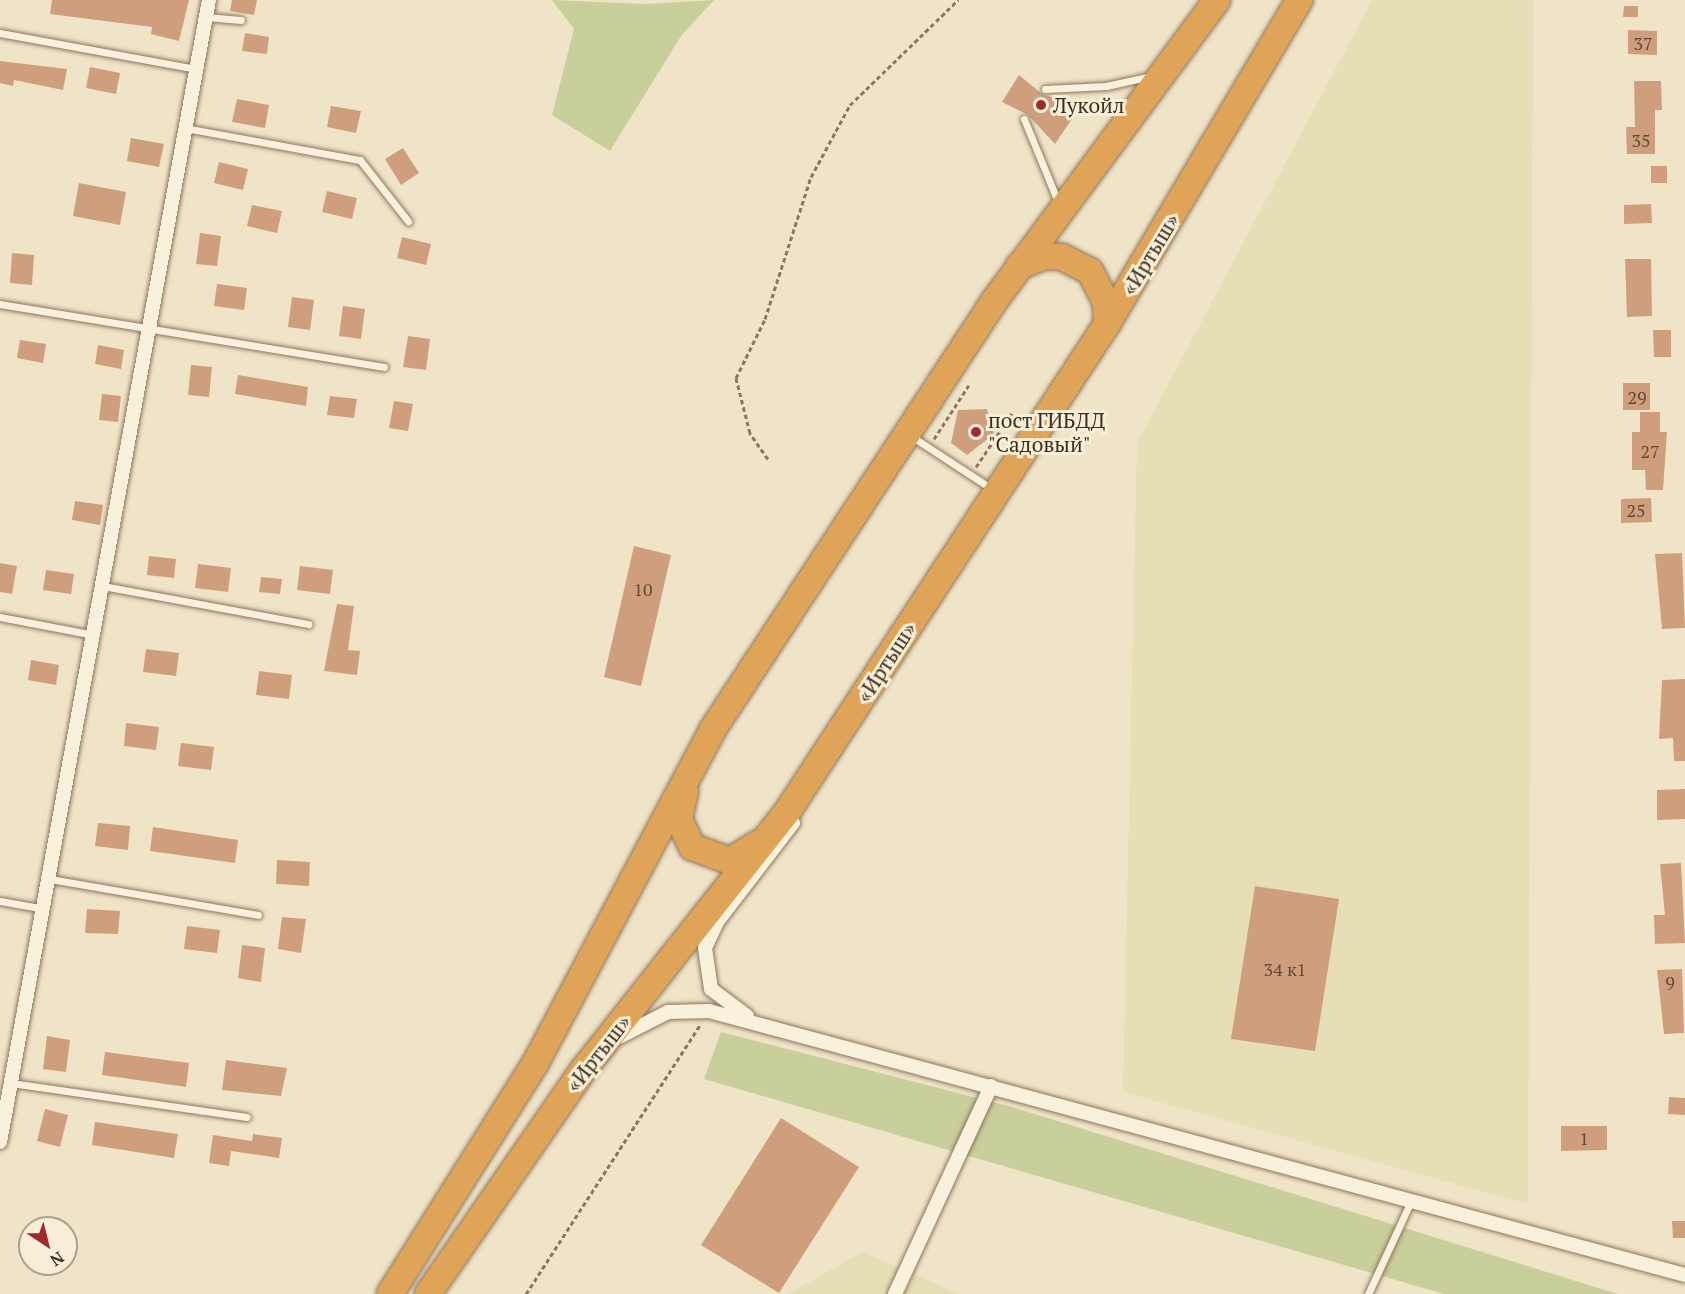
<!DOCTYPE html>
<html>
<head>
<meta charset="utf-8">
<style>
  body { margin:0 }
  #map { position:relative; width:1685px; height:1294px; overflow:hidden; background:#f0e4c8; font-family:"PT Serif",serif }
  div>[style] { position:absolute }
  [style*='--x'] { left:calc(var(--x)*1px); top:calc(var(--y)*1px); width:calc(var(--w)*1px); rotate:calc(var(--a)*1deg) }
  .farmland>* { inset:0; background:#e6deb5 }
  .green>* { inset:0; background:#c9cf9b }
  .building>* { inset:0; background:#cf9f7d }
  .path>* { height:3px; margin-top:-1.5px; transform-origin:0; background:repeating-linear-gradient(90deg,#8d765c 0 4.5px,transparent 0 7.5px) }
  .roads { filter:drop-shadow(0 0 2px #8d765c) drop-shadow(0 0 2px #8d765c) }
  .lane>* { height:7px; margin:-3.5px; padding:0 3.5px; transform-origin:3.5px; border-radius:3.5px; background:#faf1dc }
  .street>* { height:14px; margin:-7px; padding:0 7px; transform-origin:7px; border-radius:7px; background:#faf1dc }
  .highway>* { height:26px; margin:-13px; padding:0 13px; transform-origin:13px; border-radius:13px; background:#e0a458 }
  .dots>* { width:16px; height:16px; translate:-50% -50%; box-sizing:border-box; border:3px solid #f7eed8; border-radius:50% }
  span { translate:-50% -50%; white-space:nowrap; text-align:center; line-height:1.15; -webkit-text-stroke:6px #f7eed8; paint-order:stroke }
  .number-label { font-size:18px; color:#624a37 }
  .number-label span { -webkit-text-stroke-width:0 }
  .poi-label { font-size:21px; color:#3d2e20 }
  .left { translate:0 -50%; text-align:left }
  .street-label { font-size:21px; color:#3d2e20 }
  .north { position:absolute; left:18px; top:1216px; width:60px; height:60px; box-sizing:border-box; background:#f7eed8; border:2px solid #ada18e; border-radius:50%; rotate:145deg; font-size:16px; font-weight:700; line-height:24px; text-align:center; color:#3d2e20 }
  .north::after { content:''; display:block; margin:auto; width:21px; height:27px; background:#9e2a2b; clip-path:polygon(50% 0,100% 100%,50% 72%,0 100%) }
</style>
</head>
<body>
<div id="map">
  <div class="farmland">
    <div style="clip-path:polygon(1372px 0,1533px 0,1528px 1204px,1123px 1092px,1137px 443px)"></div>
    <div style="clip-path:polygon(863px 1252px,959px 1294px,788px 1294px)"></div>
  </div>
  <div class="green">
    <div style="clip-path:polygon(552px 0,645px 4px,714px 0,681px 36px,610px 151px,552px 115px,574px 29px)"></div>
    <div style="clip-path:polygon(721px 1032px,1012px 1107px,1618px 1294px,1444px 1294px,704px 1079px)"></div>
  </div>
  <div class="building">
    <div style="clip-path:polygon(52px 0,189px 0,179px 41px,151px 34px,152px 27px,50px 14px)"></div>
    <div style="clip-path:polygon(232px 0,257px 0,254px 15px,230px 11px)"></div>
    <div style="clip-path:polygon(1624px 6px,1638px 6px,1638px 17px,1623px 17px)"></div>
    <div style="clip-path:polygon(1628px 30px,1657px 31px,1657px 55px,1628px 54px)"></div>
    <div style="clip-path:polygon(245px 33px,269px 37px,267px 54px,242px 51px)"></div>
    <div style="clip-path:polygon(0 61px,67px 69px,63px 90px,14px 80px,13px 86px,0 83px)"></div>
    <div style="clip-path:polygon(90px 67px,120px 73px,116px 94px,86px 88px)"></div>
    <div style="clip-path:polygon(1019px 75px,1042px 94px,1080px 107px,1055px 144px,1028px 115px,1002px 102px)"></div>
    <div style="clip-path:polygon(1634px 81px,1661px 81px,1662px 110px,1655px 110px,1655px 154px,1627px 154px,1626px 127px,1635px 127px)"></div>
    <div style="clip-path:polygon(237px 99px,269px 105px,265px 128px,232px 122px)"></div>
    <div style="clip-path:polygon(331px 106px,361px 111px,356px 133px,327px 127px)"></div>
    <div style="clip-path:polygon(131px 138px,164px 144px,159px 167px,127px 161px)"></div>
    <div style="clip-path:polygon(403px 148px,419px 173px,401px 185px,385px 159px)"></div>
    <div style="clip-path:polygon(219px 162px,248px 169px,243px 190px,214px 183px)"></div>
    <div style="clip-path:polygon(1651px 166px,1667px 166px,1667px 183px,1651px 183px)"></div>
    <div style="clip-path:polygon(79px 183px,126px 192px,120px 225px,73px 216px)"></div>
    <div style="clip-path:polygon(327px 191px,357px 198px,352px 219px,322px 212px)"></div>
    <div style="clip-path:polygon(1651px 204px,1652px 223px,1624px 224px,1624px 205px)"></div>
    <div style="clip-path:polygon(252px 205px,282px 211px,277px 233px,247px 226px)"></div>
    <div style="clip-path:polygon(200px 233px,221px 236px,217px 266px,196px 264px)"></div>
    <div style="clip-path:polygon(402px 237px,431px 244px,426px 265px,397px 258px)"></div>
    <div style="clip-path:polygon(12px 253px,34px 255px,32px 285px,10px 283px)"></div>
    <div style="clip-path:polygon(1625px 259px,1651px 259px,1652px 316px,1627px 317px)"></div>
    <div style="clip-path:polygon(217px 284px,247px 288px,244px 310px,214px 306px)"></div>
    <div style="clip-path:polygon(292px 297px,314px 300px,310px 330px,288px 327px)"></div>
    <div style="clip-path:polygon(343px 306px,365px 309px,361px 339px,339px 336px)"></div>
    <div style="clip-path:polygon(1653px 330px,1671px 330px,1671px 357px,1654px 357px)"></div>
    <div style="clip-path:polygon(408px 336px,430px 339px,426px 370px,403px 367px)"></div>
    <div style="clip-path:polygon(20px 340px,46px 344px,43px 363px,17px 358px)"></div>
    <div style="clip-path:polygon(98px 345px,124px 350px,121px 369px,95px 364px)"></div>
    <div style="clip-path:polygon(191px 365px,212px 367px,209px 397px,188px 395px)"></div>
    <div style="clip-path:polygon(238px 375px,308px 387px,306px 406px,235px 394px)"></div>
    <div style="clip-path:polygon(1623px 383px,1650px 383px,1650px 410px,1623px 410px)"></div>
    <div style="clip-path:polygon(102px 394px,121px 396px,118px 422px,99px 420px)"></div>
    <div style="clip-path:polygon(330px 396px,357px 399px,354px 418px,327px 415px)"></div>
    <div style="clip-path:polygon(394px 401px,413px 404px,408px 431px,389px 428px)"></div>
    <div style="clip-path:polygon(987px 409px,994px 434px,967px 455px,951px 443px,958px 410px)"></div>
    <div style="clip-path:polygon(1640px 412px,1660px 412px,1660px 432px,1667px 432px,1663px 490px,1646px 490px,1645px 470px,1632px 470px,1632px 432px,1640px 432px)"></div>
    <div style="clip-path:polygon(1651px 498px,1652px 522px,1621px 523px,1621px 499px)"></div>
    <div style="clip-path:polygon(75px 501px,103px 505px,100px 525px,72px 520px)"></div>
    <div style="clip-path:polygon(634px 546px,671px 555px,641px 686px,604px 677px)"></div>
    <div style="clip-path:polygon(1682px 553px,1685px 628px,1662px 629px,1655px 554px)"></div>
    <div style="clip-path:polygon(149px 556px,176px 559px,174px 578px,147px 575px)"></div>
    <div style="clip-path:polygon(0 563px,17px 566px,12px 594px,0 592px)"></div>
    <div style="clip-path:polygon(198px 564px,231px 568px,228px 592px,195px 588px)"></div>
    <div style="clip-path:polygon(300px 566px,333px 570px,330px 594px,297px 590px)"></div>
    <div style="clip-path:polygon(46px 570px,74px 574px,71px 594px,43px 590px)"></div>
    <div style="clip-path:polygon(261px 577px,282px 579px,280px 594px,259px 592px)"></div>
    <div style="clip-path:polygon(337px 604px,354px 606px,348px 650px,360px 651px,357px 675px,324px 671px)"></div>
    <div style="clip-path:polygon(146px 649px,179px 653px,176px 676px,143px 672px)"></div>
    <div style="clip-path:polygon(31px 660px,59px 665px,56px 685px,28px 680px)"></div>
    <div style="clip-path:polygon(259px 671px,292px 675px,289px 699px,256px 695px)"></div>
    <div style="clip-path:polygon(1685px 679px,1685px 761px,1674px 761px,1673px 738px,1659px 739px,1662px 680px)"></div>
    <div style="clip-path:polygon(126px 723px,159px 727px,156px 750px,124px 746px)"></div>
    <div style="clip-path:polygon(181px 743px,214px 747px,211px 770px,178px 766px)"></div>
    <div style="clip-path:polygon(1685px 789px,1685px 819px,1657px 820px,1657px 790px)"></div>
    <div style="clip-path:polygon(98px 823px,130px 826px,128px 850px,95px 846px)"></div>
    <div style="clip-path:polygon(153px 827px,238px 840px,235px 863px,150px 851px)"></div>
    <div style="clip-path:polygon(277px 860px,310px 862px,309px 886px,276px 884px)"></div>
    <div style="clip-path:polygon(1681px 863px,1685px 943px,1655px 944px,1654px 915px,1665px 915px,1660px 864px)"></div>
    <div style="clip-path:polygon(1255px 886px,1339px 899px,1315px 1051px,1231px 1039px)"></div>
    <div style="clip-path:polygon(87px 909px,120px 911px,118px 934px,85px 933px)"></div>
    <div style="clip-path:polygon(282px 917px,306px 919px,301px 953px,278px 949px)"></div>
    <div style="clip-path:polygon(187px 926px,220px 930px,217px 953px,184px 949px)"></div>
    <div style="clip-path:polygon(242px 945px,265px 948px,261px 982px,238px 978px)"></div>
    <div style="clip-path:polygon(1682px 969px,1684px 1033px,1664px 1034px,1657px 970px)"></div>
    <div style="clip-path:polygon(47px 1036px,70px 1040px,66px 1072px,43px 1069px)"></div>
    <div style="clip-path:polygon(105px 1052px,189px 1063px,186px 1087px,102px 1075px)"></div>
    <div style="clip-path:polygon(226px 1060px,287px 1068px,281px 1096px,222px 1090px)"></div>
    <div style="clip-path:polygon(1669px 1097px,1685px 1098px,1685px 1115px,1668px 1114px)"></div>
    <div style="clip-path:polygon(45px 1109px,68px 1115px,60px 1147px,37px 1141px)"></div>
    <div style="clip-path:polygon(781px 1118px,859px 1167px,779px 1293px,701px 1245px)"></div>
    <div style="clip-path:polygon(95px 1122px,178px 1134px,174px 1158px,92px 1145px)"></div>
    <div style="clip-path:polygon(1561px 1126px,1607px 1126px,1607px 1150px,1561px 1151px)"></div>
    <div style="clip-path:polygon(253px 1134px,282px 1138px,279px 1158px,231px 1151px,229px 1166px,209px 1163px,213px 1135px,252px 1141px)"></div>
    <div style="clip-path:polygon(1672px 1221px,1685px 1221px,1685px 1238px,1673px 1238px)"></div>
  </div>
  <div class="path">
    <div style="--x:934;--y:439;--w:64;--a:-57.1"></div>
    <div style="--x:768;--y:459;--w:32;--a:-125"></div>
    <div style="--x:750;--y:433;--w:57;--a:-104.3"></div>
    <div style="--x:736;--y:378;--w:66;--a:-63.8"></div>
    <div style="--x:765;--y:319;--w:149;--a:-72.1"></div>
    <div style="--x:811;--y:177;--w:82;--a:-61.6"></div>
    <div style="--x:850;--y:105;--w:151;--a:-44.2"></div>
    <div style="--x:976;--y:467;--w:65;--a:-56.3"></div>
    <div style="--x:526;--y:1294;--w:320;--a:-57.1"></div>
  </div>
  <div class="roads">
    <div class="lane">
      <div style="--x:206;--y:17;--w:35;--a:5"></div>
      <div style="--x:0;--y:33;--w:199;--a:10.4"></div>
      <div style="--x:1045;--y:89;--w:61;--a:-2.8"></div>
      <div style="--x:1106;--y:86;--w:46;--a:-12.5"></div>
      <div style="--x:1024;--y:119;--w:90;--a:67.7"></div>
      <div style="--x:185;--y:128;--w:178;--a:10.4"></div>
      <div style="--x:360;--y:160;--w:78;--a:51.8"></div>
      <div style="--x:0;--y:304;--w:389;--a:9.3"></div>
      <div style="--x:911;--y:436;--w:97;--a:33.2"></div>
      <div style="--x:103;--y:586;--w:209;--a:10.5"></div>
      <div style="--x:0;--y:617;--w:96;--a:10.8"></div>
      <div style="--x:50;--y:879;--w:211;--a:9.8"></div>
      <div style="--x:0;--y:901;--w:46;--a:10.1"></div>
      <div style="--x:11;--y:1083;--w:238;--a:8.2"></div>
      <div style="--x:1368;--y:1294;--w:102;--a:-65.2"></div>
    </div>
    <div class="street">
      <div style="--x:747;--y:1016;--w:45;--a:-143.1"></div>
      <div style="--x:711;--y:989;--w:41;--a:-98.3"></div>
      <div style="--x:705;--y:948;--w:29;--a:-65"></div>
      <div style="--x:717;--y:922;--w:125;--a:-52.5"></div>
      <div style="--x:619;--y:1037;--w:55;--a:-27"></div>
      <div style="--x:668;--y:1012;--w:41;--a:-1.4"></div>
      <div style="--x:709;--y:1011;--w:1011;--a:15.14"></div>
      <div style="--x:0;--y:1142;--w:1161;--a:-79.63"></div>
      <div style="--x:895;--y:1294;--w:229;--a:-65.2"></div>
    </div>
    <div class="highway">
      <div style="--x:1019;--y:266;--w:28;--a:-21"></div>
      <div style="--x:1045;--y:256;--w:17;--a:3"></div>
      <div style="--x:1062;--y:257;--w:31;--a:27"></div>
      <div style="--x:1090;--y:271;--w:35;--a:63"></div>
      <div style="--x:1106;--y:302;--w:22;--a:87"></div>
      <div style="--x:685;--y:791;--w:29;--a:102"></div>
      <div style="--x:679;--y:819;--w:31;--a:65"></div>
      <div style="--x:692;--y:847;--w:40;--a:20.2"></div>
      <div style="--x:730;--y:861;--w:32;--a:-32"></div>
      <div style="--x:390;--y:1294;--w:272;--a:-57.8"></div>
      <div style="--x:535;--y:1064;--w:379;--a:-62"></div>
      <div style="--x:713;--y:729;--w:513;--a:-56.68"></div>
      <div style="--x:995;--y:300;--w:373;--a:-53.5"></div>
      <div style="--x:428;--y:1294;--w:274;--a:-55.3"></div>
      <div style="--x:584;--y:1069;--w:331;--a:-51.7"></div>
      <div style="--x:789;--y:809;--w:580;--a:-56.75"></div>
      <div style="--x:1107;--y:324;--w:377;--a:-59.3"></div>
    </div>
  </div>
  <div class="dots">
    <div style="left:1041px;top:105px;background:#9e2a2b"></div>
    <div style="left:976px;top:432px;background:#9e2a2b"></div>
  </div>
  <div class="number-label">
    <span style="left:1643px;top:43px">37</span>
    <span style="left:1641px;top:140px">35</span>
    <span style="left:1637px;top:397px">29</span>
    <span style="left:1650px;top:451px">27</span>
    <span style="left:1636px;top:510px">25</span>
    <span style="left:643px;top:589px">10</span>
    <span style="left:1285px;top:969px">34 к1</span>
    <span style="left:1670px;top:982px">9</span>
    <span style="left:1584px;top:1138px">1</span>
  </div>
  <div class="poi-label">
    <span class="left" style="left:1053px;top:105px">Лукойл</span>
    <span class="left" style="left:988px;top:432px">пост ГИБДД<br>"Садовый"</span>
  </div>
  <div class="street-label">
    <span style="left:1150px;top:254px;rotate:-59deg">«Иртыш»</span>
    <span style="left:886px;top:662px;rotate:-57deg">«Иртыш»</span>
    <span style="left:598px;top:1053px;rotate:-52deg">«Иртыш»</span>
  </div>
  <div class="north">N</div>
</div>
</body>
</html>
